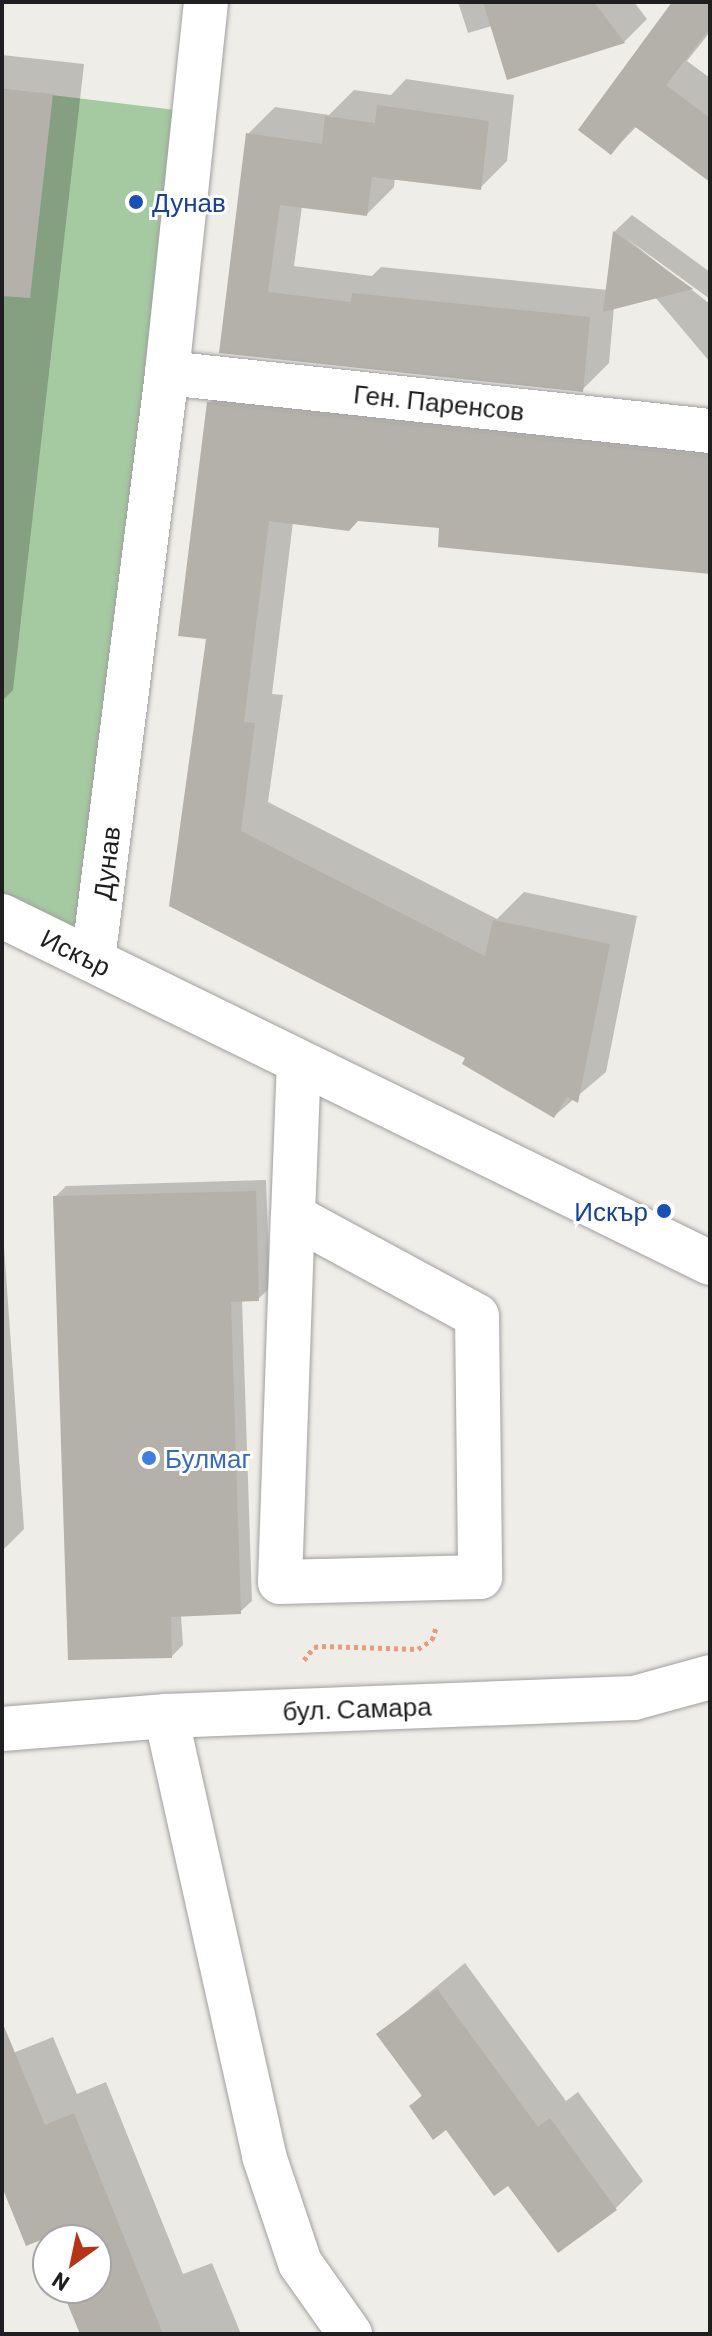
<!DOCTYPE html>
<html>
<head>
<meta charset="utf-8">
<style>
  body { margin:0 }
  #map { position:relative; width:712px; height:2336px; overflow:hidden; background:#efede7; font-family:Barlow,sans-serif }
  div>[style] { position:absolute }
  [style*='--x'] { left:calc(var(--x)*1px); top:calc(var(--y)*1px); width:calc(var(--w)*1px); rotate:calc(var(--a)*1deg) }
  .forest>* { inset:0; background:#a5c9a0 }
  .shadow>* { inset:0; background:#0003 }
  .building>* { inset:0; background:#b4b0aa }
  .path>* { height:5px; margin-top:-2.5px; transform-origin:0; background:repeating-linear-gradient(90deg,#ea9b7d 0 4px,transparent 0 8px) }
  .roads { filter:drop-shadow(0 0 2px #a0a0a0) drop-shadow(0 0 2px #a0a0a0) }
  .minor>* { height:44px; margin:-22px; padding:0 22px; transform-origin:22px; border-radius:22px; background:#fff }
  .dots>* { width:22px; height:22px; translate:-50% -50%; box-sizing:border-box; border:4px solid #fff; border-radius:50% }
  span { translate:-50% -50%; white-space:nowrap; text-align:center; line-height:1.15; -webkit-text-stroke:6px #fff; paint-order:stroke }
  .transit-label { font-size:26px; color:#164399 }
  .left { translate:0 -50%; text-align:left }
  .right { translate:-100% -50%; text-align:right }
  .street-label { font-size:26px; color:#1f1f1f }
  .shop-label { font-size:26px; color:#366cbe }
  .frame { position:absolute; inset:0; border:4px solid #1f1f1f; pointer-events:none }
  .north { position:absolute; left:32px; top:2224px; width:80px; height:80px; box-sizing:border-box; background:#fff; border:2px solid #a5a5a5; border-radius:50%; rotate:213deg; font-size:22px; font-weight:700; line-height:32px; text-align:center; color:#1f1f1f }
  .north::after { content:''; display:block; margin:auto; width:28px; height:36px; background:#b73318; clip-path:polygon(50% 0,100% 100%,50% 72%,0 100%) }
</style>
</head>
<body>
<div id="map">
  <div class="forest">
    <div style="clip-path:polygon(2px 89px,192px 112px,93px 960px,2px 916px)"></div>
  </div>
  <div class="shadow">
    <div style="clip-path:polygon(458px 2px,634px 2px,647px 19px,624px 42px,492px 26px,468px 33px)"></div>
    <div style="clip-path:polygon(675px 2px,710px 2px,710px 32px,687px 61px,710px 78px,710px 180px,637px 126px,611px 153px)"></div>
    <div style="clip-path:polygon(2px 55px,84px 64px,13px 690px,2px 701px)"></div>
    <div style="clip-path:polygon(406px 79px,514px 95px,507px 161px,480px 188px,395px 177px,394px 187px,367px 214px,302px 206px,294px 266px,372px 276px,381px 267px,608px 290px,614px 232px,632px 215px,710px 272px,710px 299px,626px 238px,710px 304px,710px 362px,655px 297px,614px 307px,609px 363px,582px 390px,221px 352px,248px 134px,275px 107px,329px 115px,354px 90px,391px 95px)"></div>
    <div style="clip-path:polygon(238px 375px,710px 423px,710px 572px,441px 527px,359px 519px,293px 522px,272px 694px,283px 695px,268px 802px,497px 919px,524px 892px,637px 916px,606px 1072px,554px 1116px,468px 1057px,171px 904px,208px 638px,209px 403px)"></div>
    <div style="clip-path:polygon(266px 1180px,270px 1288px,258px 1299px,242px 1299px,252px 1601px,240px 1612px,181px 1615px,183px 1645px,172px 1656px,55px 1197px,66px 1186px)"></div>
    <div style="clip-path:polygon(2px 1218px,24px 1529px,2px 1551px)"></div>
    <div style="clip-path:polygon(465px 1963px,566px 2101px,578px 2092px,643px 2181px,616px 2208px,509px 2184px,446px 2127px,411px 2106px,423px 2094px,379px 2034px)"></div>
    <div style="clip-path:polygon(53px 2037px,77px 2094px,106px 2082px,183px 2274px,212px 2263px,241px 2334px,100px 2334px,63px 2288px,96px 2288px,96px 2240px,48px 2240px,48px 2251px,2px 2188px,2px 2051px,8px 2055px)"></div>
  </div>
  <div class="building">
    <div style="clip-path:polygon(483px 2px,594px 2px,625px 43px,507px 80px)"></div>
    <div style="clip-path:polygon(672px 2px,710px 2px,710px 28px,666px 85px,710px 118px,710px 182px,634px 126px,611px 155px,578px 130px)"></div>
    <div style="clip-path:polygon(2px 89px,53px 94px,30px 298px,2px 296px)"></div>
    <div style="clip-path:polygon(377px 105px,489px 121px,481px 190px,372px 177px,367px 216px,280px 205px,268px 292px,351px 302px,352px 293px,590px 317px,583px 392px,219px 353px,246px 133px,322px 144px,325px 116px,375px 123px)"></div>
    <div style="clip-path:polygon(613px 231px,693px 289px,603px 312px)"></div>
    <div style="clip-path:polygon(207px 402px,710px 456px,710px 574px,438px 547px,439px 528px,358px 521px,349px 531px,269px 521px,244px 722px,255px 723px,241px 831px,485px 956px,493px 920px,610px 944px,578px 1103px,567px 1097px,554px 1118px,462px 1064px,465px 1058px,169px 906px,206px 639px,178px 636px)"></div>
    <div style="clip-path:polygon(256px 1191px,259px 1301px,231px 1302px,241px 1614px,171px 1617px,172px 1658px,68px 1660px,53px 1196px)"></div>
    <div style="clip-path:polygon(437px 1989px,538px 2127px,550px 2118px,617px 2210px,558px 2253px,508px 2186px,494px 2196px,446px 2130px,433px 2140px,409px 2106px,422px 2096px,376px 2034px)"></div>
    <div style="clip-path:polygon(3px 2024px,45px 2125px,74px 2113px,163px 2334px,80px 2334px,61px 2288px,96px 2288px,96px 2240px,48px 2240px,48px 2256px,41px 2240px,26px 2246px,2px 2187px)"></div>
  </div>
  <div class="path">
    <div style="--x:304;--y:1660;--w:16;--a:-52"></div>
    <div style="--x:314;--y:1647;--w:8;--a:-7"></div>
    <div style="--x:322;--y:1646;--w:96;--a:1.8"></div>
    <div style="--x:418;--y:1649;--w:17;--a:-33"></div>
    <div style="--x:432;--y:1640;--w:13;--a:-72"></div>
  </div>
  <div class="roads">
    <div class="minor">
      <div style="--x:167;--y:373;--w:546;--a:6.1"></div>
      <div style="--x:2;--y:916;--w:788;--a:26.11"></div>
      <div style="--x:93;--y:960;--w:592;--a:-82.81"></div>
      <div style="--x:167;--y:373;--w:373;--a:-84"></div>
      <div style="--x:293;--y:1216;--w:209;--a:28.5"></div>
      <div style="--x:477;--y:1316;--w:261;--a:89.3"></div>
      <div style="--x:480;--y:1577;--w:200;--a:178.6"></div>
      <div style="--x:280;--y:1582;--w:366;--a:-88"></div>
      <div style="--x:293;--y:1216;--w:154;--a:-87.8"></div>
      <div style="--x:166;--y:1716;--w:451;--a:77.4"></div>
      <div style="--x:264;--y:2156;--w:113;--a:71.4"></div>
      <div style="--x:300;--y:2263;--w:87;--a:54.8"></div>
      <div style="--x:2;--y:1729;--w:165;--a:-4.5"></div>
      <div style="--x:166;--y:1716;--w:468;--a:-2.2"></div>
      <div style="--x:634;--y:1698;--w:79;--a:-15.4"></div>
    </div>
  </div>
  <div class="dots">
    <div style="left:136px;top:202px;background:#1a4fb4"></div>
    <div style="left:664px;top:1211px;background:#1a4fb4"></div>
    <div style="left:149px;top:1458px;background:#3f7fe0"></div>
  </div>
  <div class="transit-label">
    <span class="left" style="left:152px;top:202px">Дунав</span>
    <span class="right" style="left:648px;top:1211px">Искър</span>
  </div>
  <div class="street-label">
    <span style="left:439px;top:402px;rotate:6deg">Ген. Паренсов</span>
    <span style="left:106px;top:863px;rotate:-83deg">Дунав</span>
    <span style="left:76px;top:952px;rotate:26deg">Искър</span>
    <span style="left:357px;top:1708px;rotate:-2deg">бул. Самара</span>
  </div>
  <div class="shop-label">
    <span class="left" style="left:165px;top:1458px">Булмаг</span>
  </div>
  <div class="frame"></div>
  <div class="north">N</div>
</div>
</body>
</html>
